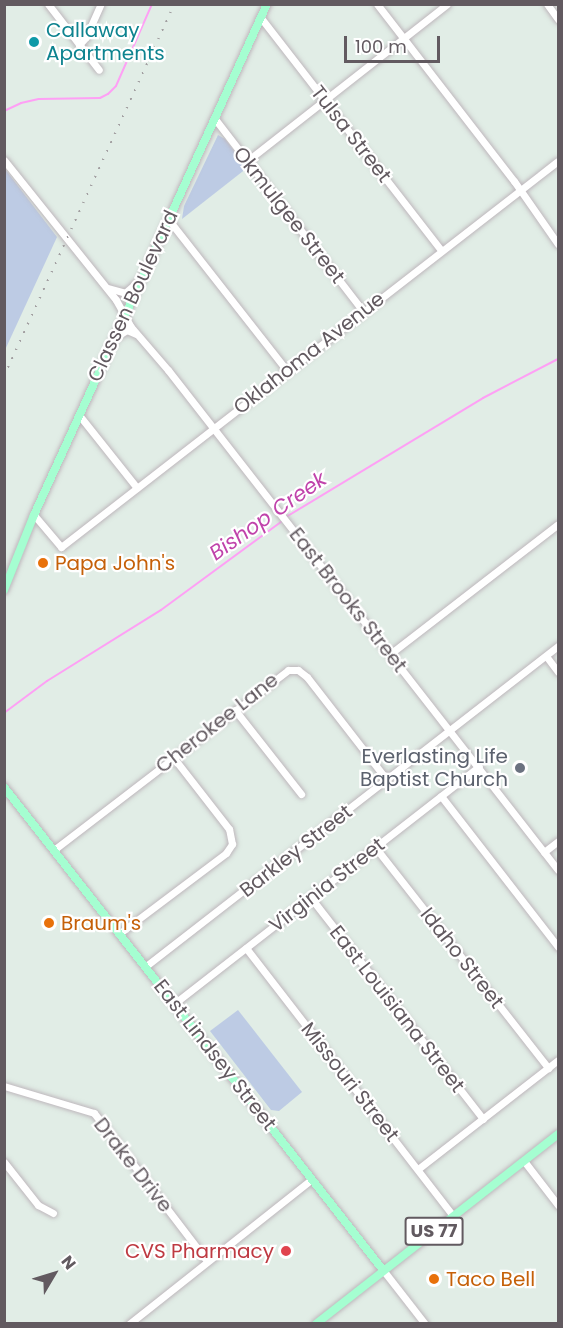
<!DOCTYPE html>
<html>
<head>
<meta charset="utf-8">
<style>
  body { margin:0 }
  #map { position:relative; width:563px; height:1328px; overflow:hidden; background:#e1ede6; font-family:Poppins,sans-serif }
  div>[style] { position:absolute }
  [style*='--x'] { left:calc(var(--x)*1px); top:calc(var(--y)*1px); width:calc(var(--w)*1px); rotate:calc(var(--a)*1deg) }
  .green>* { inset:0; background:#bdcbe4 }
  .stream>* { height:2px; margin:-1px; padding:0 1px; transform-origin:1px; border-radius:1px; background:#fea0f5 }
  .roads { filter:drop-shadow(0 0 2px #beb7bc) drop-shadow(0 0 2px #beb7bc) }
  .minor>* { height:7px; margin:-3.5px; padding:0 3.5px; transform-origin:3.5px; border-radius:3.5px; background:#fff }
  .major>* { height:8px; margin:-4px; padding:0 4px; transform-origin:4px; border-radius:4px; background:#a5fed1 }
  .rail>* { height:2px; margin-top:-1px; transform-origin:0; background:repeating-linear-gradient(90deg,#a29fa1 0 1.5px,transparent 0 9.5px) }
  .dots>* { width:16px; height:16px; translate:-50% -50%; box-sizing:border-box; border:3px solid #fff; border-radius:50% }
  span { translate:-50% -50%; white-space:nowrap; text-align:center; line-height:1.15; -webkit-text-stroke:4.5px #fff; paint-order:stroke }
  .shield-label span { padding:2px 4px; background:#fff; border:2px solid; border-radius:4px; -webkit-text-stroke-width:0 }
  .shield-label { font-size:18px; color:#625a60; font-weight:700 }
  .culture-label { font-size:20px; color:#0d838f }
  .left { translate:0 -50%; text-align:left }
  .street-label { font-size:20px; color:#625a60 }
  .food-label { font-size:20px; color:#c56008 }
  .worship-label { font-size:20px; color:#5b616d }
  .right { translate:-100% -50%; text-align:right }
  .health-label { font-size:20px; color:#be3a42 }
  .water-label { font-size:21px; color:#c043ab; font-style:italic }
  .frame { position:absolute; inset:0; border:6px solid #625a60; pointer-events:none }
  .north { position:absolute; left:24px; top:1244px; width:60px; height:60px; -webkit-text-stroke:4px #fff; paint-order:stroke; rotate:52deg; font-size:16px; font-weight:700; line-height:24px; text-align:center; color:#625a60 }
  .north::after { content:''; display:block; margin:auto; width:21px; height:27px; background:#625a60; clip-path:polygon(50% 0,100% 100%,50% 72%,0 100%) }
  .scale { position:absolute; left:344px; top:36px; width:96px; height:27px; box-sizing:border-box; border:3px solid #625a60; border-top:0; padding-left:8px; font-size:18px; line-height:21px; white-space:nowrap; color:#625a60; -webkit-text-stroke:4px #fff; paint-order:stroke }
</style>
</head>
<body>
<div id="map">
  <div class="green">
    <div style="clip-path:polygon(218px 135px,225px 139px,247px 168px,182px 219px,184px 206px)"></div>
    <div style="clip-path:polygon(5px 169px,57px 237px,5px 350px)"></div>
    <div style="clip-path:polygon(238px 1010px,302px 1092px,279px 1111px,271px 1110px,210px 1031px)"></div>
  </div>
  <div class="stream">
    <div style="--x:4;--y:111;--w:19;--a:-25"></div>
    <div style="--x:21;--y:103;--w:18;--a:-13"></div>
    <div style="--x:39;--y:99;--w:61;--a:-0.9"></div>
    <div style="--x:100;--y:98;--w:9;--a:-27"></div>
    <div style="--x:108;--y:94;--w:11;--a:-45"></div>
    <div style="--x:116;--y:86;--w:90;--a:-66.3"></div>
    <div style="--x:286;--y:517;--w:230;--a:-31.1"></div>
    <div style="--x:483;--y:398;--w:85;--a:-27.5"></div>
    <div style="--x:4;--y:713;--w:54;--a:-36.7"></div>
    <div style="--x:47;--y:681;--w:134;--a:-31.9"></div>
    <div style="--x:161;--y:610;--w:150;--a:-36.3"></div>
  </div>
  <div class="roads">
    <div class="minor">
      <div style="--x:48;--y:4;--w:83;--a:52.3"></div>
      <div style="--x:377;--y:4;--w:224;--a:52.3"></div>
      <div style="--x:514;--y:181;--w:77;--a:55.1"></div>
      <div style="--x:547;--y:4;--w:19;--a:54"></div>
      <div style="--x:261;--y:18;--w:294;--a:52.2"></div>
      <div style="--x:79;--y:45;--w:11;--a:-49"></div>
      <div style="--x:86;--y:37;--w:36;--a:-66"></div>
      <div style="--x:215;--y:119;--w:242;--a:52.4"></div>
      <div style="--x:4;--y:160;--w:179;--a:51.3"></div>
      <div style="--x:116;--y:300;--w:31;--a:61"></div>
      <div style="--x:131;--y:327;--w:57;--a:49.3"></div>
      <div style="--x:168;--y:370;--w:634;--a:52.05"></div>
      <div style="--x:247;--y:161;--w:254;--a:-38.1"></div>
      <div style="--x:168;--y:219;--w:193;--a:51.9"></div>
      <div style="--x:108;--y:288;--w:18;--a:16"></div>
      <div style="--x:125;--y:293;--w:21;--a:-41"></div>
      <div style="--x:114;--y:338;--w:15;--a:-32"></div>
      <div style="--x:127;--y:330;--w:10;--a:24"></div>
      <div style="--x:79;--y:415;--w:93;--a:51.5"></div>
      <div style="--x:34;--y:515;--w:42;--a:49.8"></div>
      <div style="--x:61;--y:547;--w:629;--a:-37.84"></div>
      <div style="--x:390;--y:654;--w:212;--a:-37.7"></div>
      <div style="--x:546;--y:656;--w:20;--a:53"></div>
      <div style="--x:235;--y:710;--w:107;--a:51.8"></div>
      <div style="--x:441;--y:796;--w:191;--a:52.2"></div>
      <div style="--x:375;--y:847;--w:281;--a:51.9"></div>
      <div style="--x:55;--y:849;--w:294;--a:-37.5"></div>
      <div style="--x:288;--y:670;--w:10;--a:0"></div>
      <div style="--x:298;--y:670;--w:11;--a:38"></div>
      <div style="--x:307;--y:677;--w:130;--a:52.2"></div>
      <div style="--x:544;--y:852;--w:18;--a:-38"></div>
      <div style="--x:311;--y:898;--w:280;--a:52.1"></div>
      <div style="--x:120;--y:933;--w:133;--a:-37"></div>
      <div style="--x:226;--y:853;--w:11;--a:-56"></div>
      <div style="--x:232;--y:844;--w:15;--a:-101"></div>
      <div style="--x:229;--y:829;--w:91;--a:-127.9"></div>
      <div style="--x:246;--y:948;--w:339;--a:52.3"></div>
      <div style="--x:146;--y:966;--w:522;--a:-37.84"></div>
      <div style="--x:175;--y:1003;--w:385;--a:-37.9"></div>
      <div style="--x:4;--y:1086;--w:94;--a:16.7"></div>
      <div style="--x:94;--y:1113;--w:186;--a:52.6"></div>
      <div style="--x:524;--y:1161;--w:56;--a:52.3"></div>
      <div style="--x:4;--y:1162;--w:55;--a:51.7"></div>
      <div style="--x:38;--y:1205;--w:17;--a:28"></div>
      <div style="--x:418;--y:1169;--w:177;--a:-37.9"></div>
      <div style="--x:383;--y:1270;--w:68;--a:52.1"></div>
      <div style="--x:129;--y:1324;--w:233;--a:-38.4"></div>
    </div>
    <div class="major">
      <div style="--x:4;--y:590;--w:81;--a:-68.2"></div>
      <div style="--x:34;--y:515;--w:562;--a:-65.49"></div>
      <div style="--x:4;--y:787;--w:614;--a:51.88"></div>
      <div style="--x:316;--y:1324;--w:308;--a:-38.1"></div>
    </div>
  </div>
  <div class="rail">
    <div style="--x:4;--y:376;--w:409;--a:-65.4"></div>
  </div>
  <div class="dots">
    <div style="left:34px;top:42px;background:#0f9aa8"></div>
    <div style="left:43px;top:563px;background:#e8710a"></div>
    <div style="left:520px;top:768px;background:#6b7280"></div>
    <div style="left:49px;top:923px;background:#e8710a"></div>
    <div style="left:286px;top:1251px;background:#e0444e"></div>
    <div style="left:434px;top:1279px;background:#e8710a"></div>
  </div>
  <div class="shield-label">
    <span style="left:434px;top:1231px">US 77</span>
  </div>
  <div class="culture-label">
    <span class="left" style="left:46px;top:42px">Callaway<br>Apartments</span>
  </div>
  <div class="street-label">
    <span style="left:351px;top:134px;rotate:52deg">Tulsa Street</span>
    <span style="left:289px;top:215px;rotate:52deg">Okmulgee Street</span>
    <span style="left:133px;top:296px;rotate:-65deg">Classen Boulevard</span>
    <span style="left:309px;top:353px;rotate:-38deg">Oklahoma Avenue</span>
    <span style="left:348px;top:600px;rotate:52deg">East Brooks Street</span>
    <span style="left:217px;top:723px;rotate:-38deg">Cherokee Lane</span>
    <span style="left:296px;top:851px;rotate:-38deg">Barkley Street</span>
    <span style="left:327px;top:885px;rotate:-38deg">Virginia Street</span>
    <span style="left:462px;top:958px;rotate:52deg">Idaho Street</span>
    <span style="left:397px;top:1009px;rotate:52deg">East Louisiana Street</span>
    <span style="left:215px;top:1055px;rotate:52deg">East Lindsey Street</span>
    <span style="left:350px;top:1082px;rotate:52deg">Missouri Street</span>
    <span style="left:133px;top:1165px;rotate:52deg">Drake Drive</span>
  </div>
  <div class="food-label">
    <span class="left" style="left:55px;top:563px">Papa John's</span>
    <span class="left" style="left:61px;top:923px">Braum's</span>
    <span class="left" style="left:446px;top:1279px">Taco Bell</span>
  </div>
  <div class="worship-label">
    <span class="right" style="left:508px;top:768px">Everlasting Life<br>Baptist Church</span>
  </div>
  <div class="health-label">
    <span class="right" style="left:274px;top:1251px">CVS Pharmacy</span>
  </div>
  <div class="water-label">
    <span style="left:268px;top:516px;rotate:-35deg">Bishop Creek</span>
  </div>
  <div class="frame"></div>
  <div class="north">N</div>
  <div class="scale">100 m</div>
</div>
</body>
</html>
